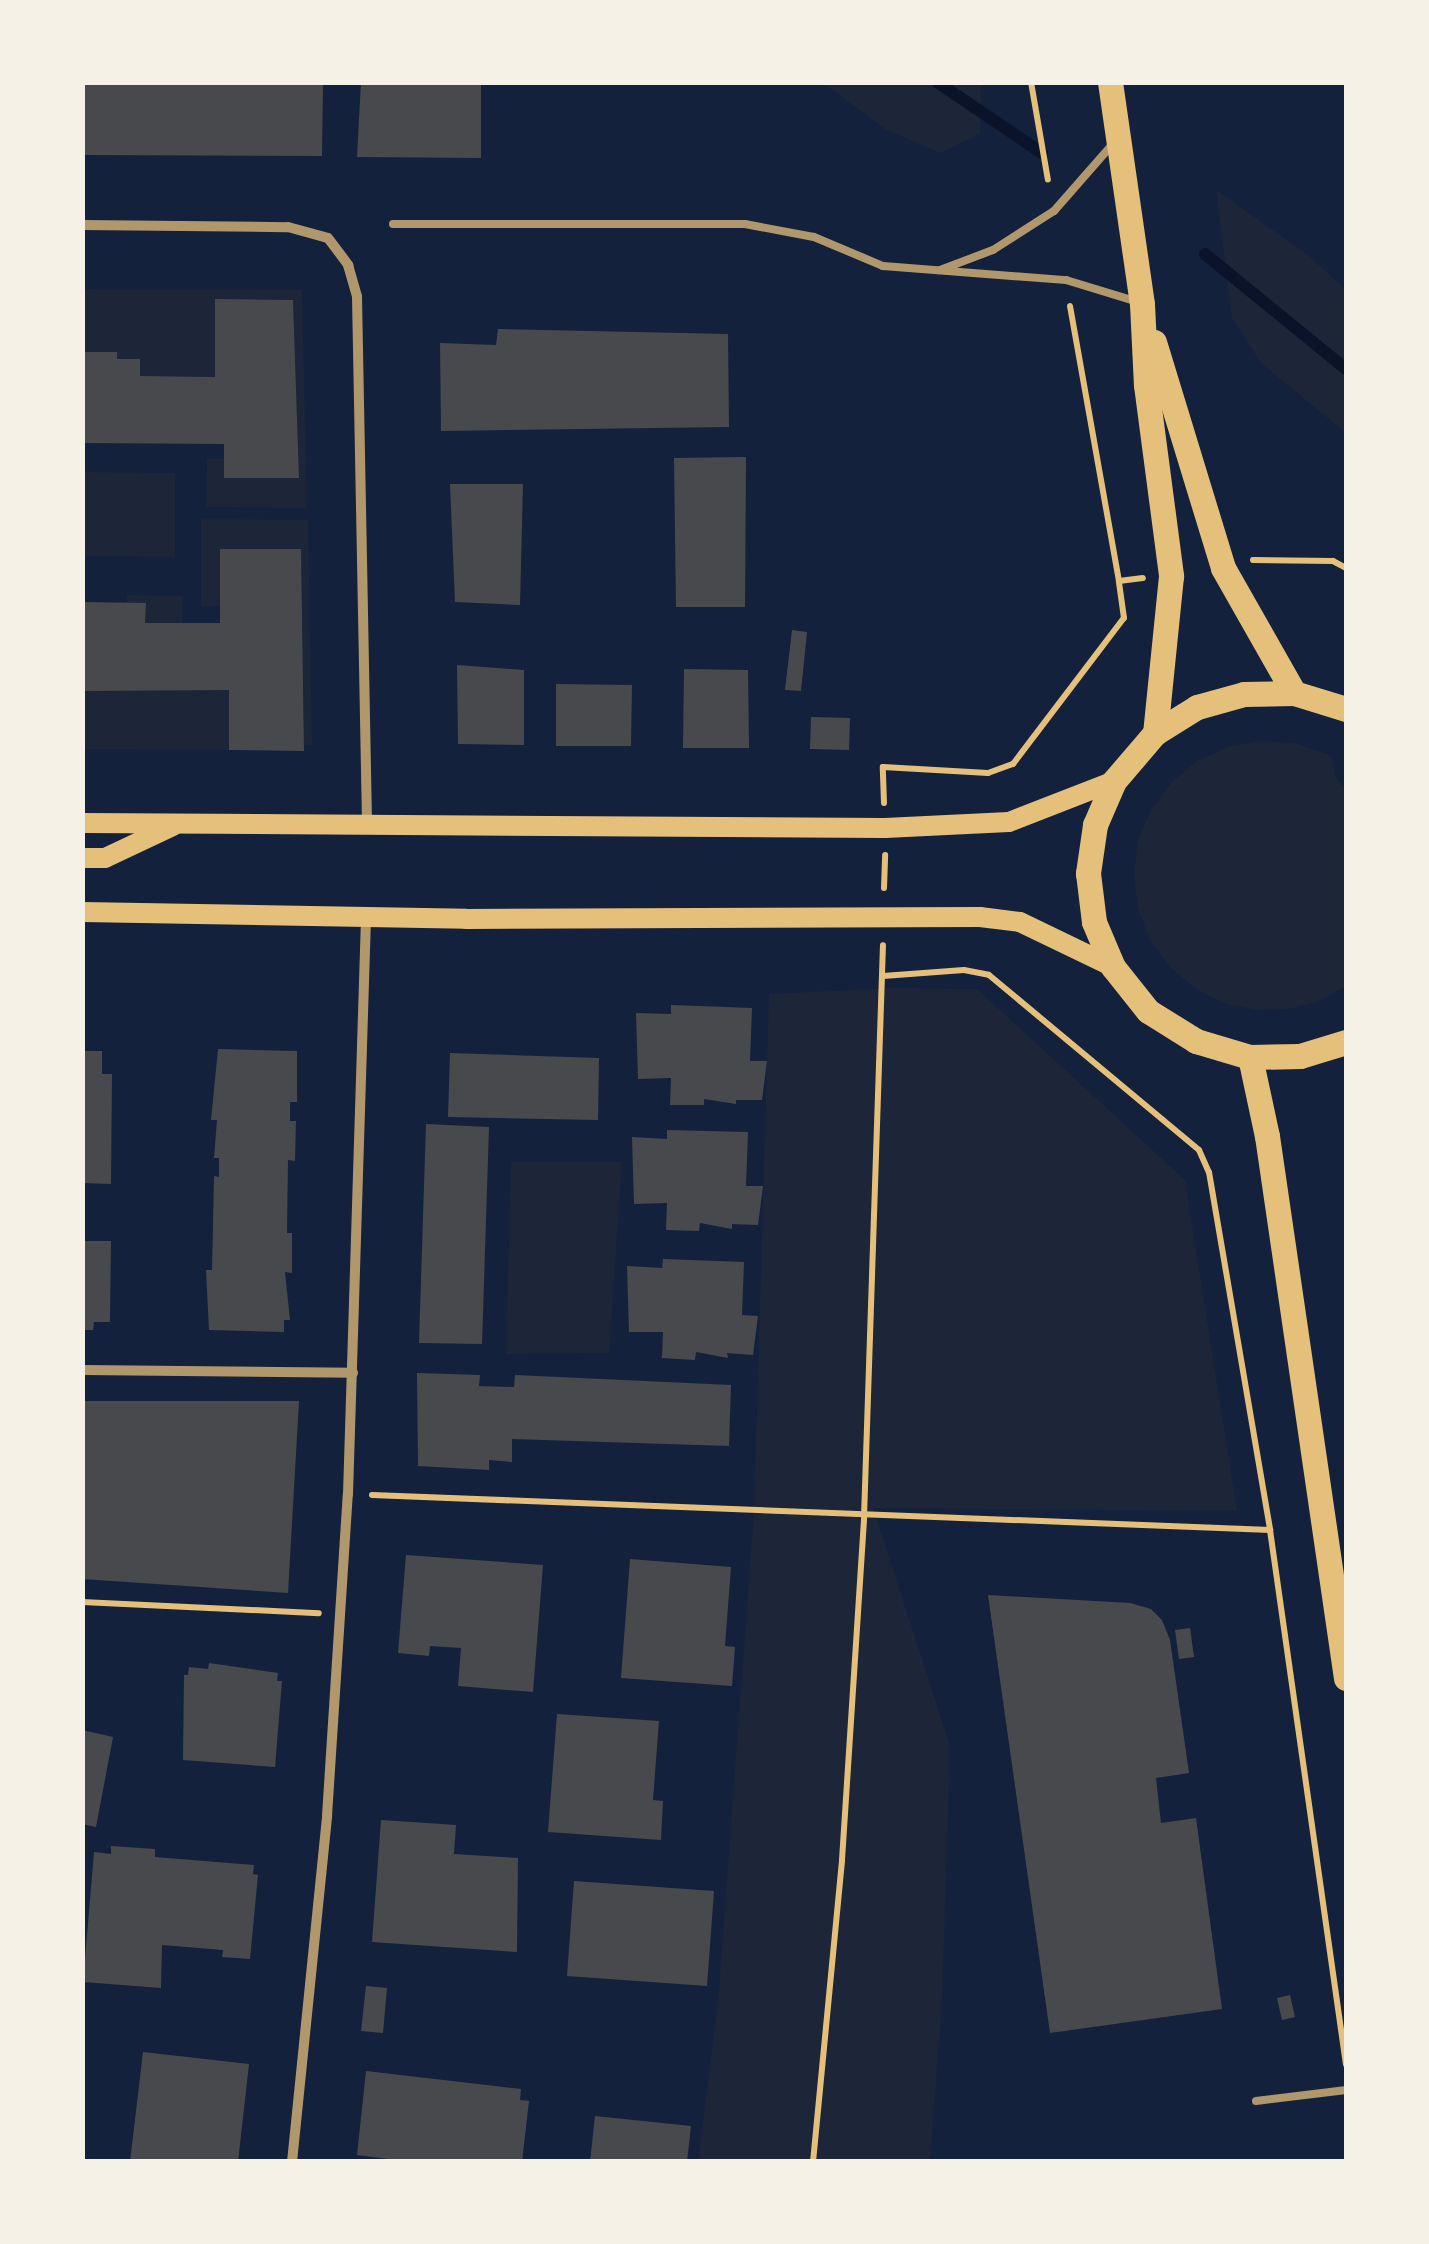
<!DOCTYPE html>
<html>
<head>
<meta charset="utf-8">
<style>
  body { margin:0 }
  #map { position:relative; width:1429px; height:2244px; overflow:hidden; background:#14213d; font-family:"Fira Sans",sans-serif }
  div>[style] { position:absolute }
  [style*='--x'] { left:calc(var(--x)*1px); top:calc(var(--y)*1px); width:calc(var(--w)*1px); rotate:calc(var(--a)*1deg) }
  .green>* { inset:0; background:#1d2539 }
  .stream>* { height:12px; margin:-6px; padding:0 6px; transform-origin:6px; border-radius:6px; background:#0b132b }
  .building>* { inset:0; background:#48494c }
  .path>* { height:6px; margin:-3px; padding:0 3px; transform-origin:3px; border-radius:3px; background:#e5c07b }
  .service>* { height:8px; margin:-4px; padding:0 4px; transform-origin:4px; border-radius:4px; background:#b1986c }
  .minor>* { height:10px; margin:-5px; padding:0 5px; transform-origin:5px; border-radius:5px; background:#b1986c }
  .secondary>* { height:20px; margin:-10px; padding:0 10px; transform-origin:10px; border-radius:10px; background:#e5c07b }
  .primary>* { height:25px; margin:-12.5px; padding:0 12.5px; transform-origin:12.5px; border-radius:12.5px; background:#e5c07b }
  span { translate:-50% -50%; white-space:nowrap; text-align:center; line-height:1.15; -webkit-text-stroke:9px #f6f1e7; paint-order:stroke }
  .frame { position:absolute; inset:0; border:85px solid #f6f1e7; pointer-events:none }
</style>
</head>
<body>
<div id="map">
  <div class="green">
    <div style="clip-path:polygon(823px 83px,981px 83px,980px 134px,940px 153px,885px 129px)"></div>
    <div style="clip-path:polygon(1216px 190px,1308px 255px,1346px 290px,1346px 433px,1261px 363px,1232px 318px)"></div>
    <div style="clip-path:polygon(83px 289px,302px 290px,307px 508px,206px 507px,207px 459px,224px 459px,224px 478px,299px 477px,293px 300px,215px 299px,215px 377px,140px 376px,117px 359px,116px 352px,83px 352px)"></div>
    <div style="clip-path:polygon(83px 472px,175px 473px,175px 557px,83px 556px)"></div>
    <div style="clip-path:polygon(201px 519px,308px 520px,312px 745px,304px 745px,301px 550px,220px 606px,201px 606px)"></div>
    <div style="clip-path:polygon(127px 595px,182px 596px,183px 623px,145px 623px,146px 603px,127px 603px)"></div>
    <div style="clip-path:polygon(83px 690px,229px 690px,229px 750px,83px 749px)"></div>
    <div style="clip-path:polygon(1261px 741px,1295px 743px,1332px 756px,1335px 777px,1346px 789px,1346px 986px,1317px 1002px,1288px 1009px,1259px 1010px,1226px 1004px,1196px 989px,1170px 967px,1150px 940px,1138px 908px,1134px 874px,1138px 841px,1151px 810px,1171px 783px,1197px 761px,1228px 747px)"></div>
    <div style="clip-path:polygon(894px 988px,977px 989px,1185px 1180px,1237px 1511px,873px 1508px,950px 1746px,942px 2002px,930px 2161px,698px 2162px,718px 2002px,754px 1511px,769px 994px)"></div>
    <div style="clip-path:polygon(511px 1162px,622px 1162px,609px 1353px,506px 1354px)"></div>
  </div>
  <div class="stream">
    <div style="--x:937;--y:82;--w:127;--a:34.1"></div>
    <div style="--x:1205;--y:254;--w:182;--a:39.2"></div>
  </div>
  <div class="building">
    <div style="clip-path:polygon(82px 82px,323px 82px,322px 156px,82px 155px)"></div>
    <div style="clip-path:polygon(361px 82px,481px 82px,481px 158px,357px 157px)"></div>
    <div style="clip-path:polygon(215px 299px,293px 300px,299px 478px,224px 478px,224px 444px,82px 443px,82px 352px,117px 352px,117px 359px,140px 359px,140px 376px,215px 377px)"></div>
    <div style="clip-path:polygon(498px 329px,728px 334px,729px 427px,441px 431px,440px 343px,496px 345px)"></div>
    <div style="clip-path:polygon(746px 457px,745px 607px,676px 607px,674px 458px)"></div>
    <div style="clip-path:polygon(450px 484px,523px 484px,520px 605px,455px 602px)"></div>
    <div style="clip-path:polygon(220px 549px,301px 549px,304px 751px,229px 750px,229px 690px,82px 691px,82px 602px,146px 603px,145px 623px,220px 623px)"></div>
    <div style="clip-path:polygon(792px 630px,807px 632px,801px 691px,785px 690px)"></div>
    <div style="clip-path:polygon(457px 665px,524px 670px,524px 745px,458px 744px)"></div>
    <div style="clip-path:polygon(684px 669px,748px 670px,749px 748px,683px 748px)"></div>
    <div style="clip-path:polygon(556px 684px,632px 685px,631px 746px,556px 746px)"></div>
    <div style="clip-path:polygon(811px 717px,850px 718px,849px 750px,810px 749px)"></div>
    <div style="clip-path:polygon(671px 1005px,752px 1008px,750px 1061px,767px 1061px,762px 1100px,736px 1100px,736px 1104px,704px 1099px,704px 1105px,670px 1105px,671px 1078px,638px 1079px,636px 1013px,671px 1014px)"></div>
    <div style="clip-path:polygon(218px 1049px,297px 1051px,297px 1102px,290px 1102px,290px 1121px,296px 1121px,295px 1161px,288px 1160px,287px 1233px,292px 1233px,292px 1273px,285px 1272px,290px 1320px,284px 1320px,284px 1332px,209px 1330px,206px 1270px,212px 1270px,214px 1176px,219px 1177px,219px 1158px,214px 1158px,217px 1120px,211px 1120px)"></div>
    <div style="clip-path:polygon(82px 1051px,102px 1051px,102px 1074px,112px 1074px,111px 1184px,82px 1183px)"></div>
    <div style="clip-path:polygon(450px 1053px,599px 1058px,598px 1120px,448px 1117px)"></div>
    <div style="clip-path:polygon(426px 1124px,489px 1127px,482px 1344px,419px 1343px)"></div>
    <div style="clip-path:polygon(667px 1130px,748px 1132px,746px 1186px,763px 1186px,758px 1225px,732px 1224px,732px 1229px,700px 1223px,699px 1231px,666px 1230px,667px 1203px,634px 1204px,632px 1137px,667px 1139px)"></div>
    <div style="clip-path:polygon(82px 1241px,111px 1241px,110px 1322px,94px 1322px,93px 1330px,82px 1330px)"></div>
    <div style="clip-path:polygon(663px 1259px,744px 1262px,742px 1315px,758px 1316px,753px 1355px,727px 1353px,728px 1358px,696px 1352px,695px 1360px,662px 1358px,663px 1332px,629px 1332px,627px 1266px,662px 1268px)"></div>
    <div style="clip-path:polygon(417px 1373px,480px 1375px,479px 1386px,514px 1387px,515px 1375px,731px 1385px,729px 1446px,512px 1439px,512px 1462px,489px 1460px,489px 1470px,418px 1466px)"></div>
    <div style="clip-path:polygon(82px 1401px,299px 1401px,288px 1593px,82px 1579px)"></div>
    <div style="clip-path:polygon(406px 1555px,543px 1565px,533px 1692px,458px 1686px,461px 1648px,430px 1646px,429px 1656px,398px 1653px)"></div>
    <div style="clip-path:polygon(630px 1559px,731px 1567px,725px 1646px,735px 1647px,732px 1686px,621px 1678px)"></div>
    <div style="clip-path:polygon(988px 1595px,1130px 1603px,1151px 1609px,1162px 1620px,1170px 1640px,1189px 1773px,1156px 1778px,1161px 1823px,1196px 1818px,1222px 2009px,1050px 2033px)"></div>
    <div style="clip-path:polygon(1190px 1628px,1194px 1657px,1179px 1659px,1175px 1630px)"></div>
    <div style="clip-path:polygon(209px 1663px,278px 1673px,277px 1681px,282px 1681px,275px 1767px,183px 1760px,184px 1675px,188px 1675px,189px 1667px,208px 1669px)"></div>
    <div style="clip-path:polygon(557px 1714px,659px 1721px,653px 1800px,663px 1801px,661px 1840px,548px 1832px)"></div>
    <div style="clip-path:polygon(82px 1730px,113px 1737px,96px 1827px,82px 1824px)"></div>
    <div style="clip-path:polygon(381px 1820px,456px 1825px,454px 1854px,518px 1858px,517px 1952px,372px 1942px)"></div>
    <div style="clip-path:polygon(111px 1846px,155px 1849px,155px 1857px,254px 1865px,253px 1874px,258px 1875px,250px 1959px,222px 1957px,223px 1950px,162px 1945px,161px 1988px,83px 1982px,94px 1852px,111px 1854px)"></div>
    <div style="clip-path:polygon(574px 1881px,714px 1891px,707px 1986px,567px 1976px)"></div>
    <div style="clip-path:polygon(366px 1986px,387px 1988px,383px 2033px,361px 2031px)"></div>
    <div style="clip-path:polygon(1290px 1995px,1295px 2017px,1282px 2020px,1277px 1998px)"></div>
    <div style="clip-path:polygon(143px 2052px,249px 2064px,238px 2162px,130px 2162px)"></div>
    <div style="clip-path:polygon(366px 2071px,521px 2089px,520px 2100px,529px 2101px,522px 2162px,411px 2162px,357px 2155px)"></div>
    <div style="clip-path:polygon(595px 2116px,691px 2126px,687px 2162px,590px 2162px)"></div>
  </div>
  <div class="path">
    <div style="--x:1031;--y:82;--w:99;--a:80.2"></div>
    <div style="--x:1070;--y:306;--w:279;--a:79.9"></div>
    <div style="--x:1253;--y:560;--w:80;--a:0.7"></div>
    <div style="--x:1333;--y:561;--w:15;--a:28"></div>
    <div style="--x:884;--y:803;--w:36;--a:-92"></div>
    <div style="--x:883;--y:767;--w:105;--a:3.3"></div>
    <div style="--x:988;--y:773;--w:27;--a:-20"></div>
    <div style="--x:1013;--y:764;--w:183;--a:-52.8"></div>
    <div style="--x:1124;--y:618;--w:37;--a:-98"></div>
    <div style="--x:1119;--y:581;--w:24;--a:-7"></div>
    <div style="--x:884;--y:888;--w:33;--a:-88"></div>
    <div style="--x:883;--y:976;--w:81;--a:-4.2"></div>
    <div style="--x:964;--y:970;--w:25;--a:11"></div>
    <div style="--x:989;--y:975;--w:273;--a:39.8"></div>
    <div style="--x:1199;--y:1150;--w:24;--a:66"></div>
    <div style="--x:1209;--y:1172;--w:363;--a:80.3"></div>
    <div style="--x:1270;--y:1530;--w:540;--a:81.91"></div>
    <div style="--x:372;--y:1495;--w:899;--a:2.23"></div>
    <div style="--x:82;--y:1602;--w:237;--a:2.7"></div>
    <div style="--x:813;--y:2162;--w:303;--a:-84.5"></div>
    <div style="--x:842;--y:1860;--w:344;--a:-86.3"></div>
    <div style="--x:864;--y:1517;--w:572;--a:-88.1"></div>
  </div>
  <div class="service">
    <div style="--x:393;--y:224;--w:352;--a:0"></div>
    <div style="--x:745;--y:224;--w:70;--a:10.7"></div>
    <div style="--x:814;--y:237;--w:75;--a:22.8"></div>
    <div style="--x:883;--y:266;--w:184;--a:4.4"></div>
    <div style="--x:1066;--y:280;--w:75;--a:17"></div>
    <div style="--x:940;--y:270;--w:57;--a:-20.7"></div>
    <div style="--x:993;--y:250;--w:72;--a:-32.6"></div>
    <div style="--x:1054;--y:211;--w:86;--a:-48.8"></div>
    <div style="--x:1256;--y:2101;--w:91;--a:-7"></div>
  </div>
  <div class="minor">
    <div style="--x:82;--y:225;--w:206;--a:0.6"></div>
    <div style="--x:288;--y:227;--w:41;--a:15.4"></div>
    <div style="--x:328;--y:238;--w:34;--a:53"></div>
    <div style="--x:348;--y:265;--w:33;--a:74"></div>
    <div style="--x:357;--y:297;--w:527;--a:88.91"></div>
    <div style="--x:82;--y:1370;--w:271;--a:0.6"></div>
    <div style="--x:292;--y:2162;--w:348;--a:-84.2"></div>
    <div style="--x:327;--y:1816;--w:323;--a:-86.3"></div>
    <div style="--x:348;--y:1494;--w:577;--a:-88.21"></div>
  </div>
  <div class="secondary">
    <div style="--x:82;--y:823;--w:803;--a:0.36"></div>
    <div style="--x:885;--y:828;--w:124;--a:-2.8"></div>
    <div style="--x:1009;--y:822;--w:113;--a:-21.3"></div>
    <div style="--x:82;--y:858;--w:23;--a:0"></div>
    <div style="--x:105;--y:858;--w:75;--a:-25.2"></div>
    <div style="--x:82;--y:912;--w:384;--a:1"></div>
    <div style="--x:466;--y:919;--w:514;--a:-0.22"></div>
    <div style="--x:980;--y:917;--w:40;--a:7.1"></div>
    <div style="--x:1020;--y:922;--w:103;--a:25.8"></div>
  </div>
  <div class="primary">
    <div style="--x:1110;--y:82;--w:224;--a:81.8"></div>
    <div style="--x:1142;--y:304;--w:81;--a:87.2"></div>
    <div style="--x:1146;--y:385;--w:193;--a:82.5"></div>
    <div style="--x:1171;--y:576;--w:158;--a:95.8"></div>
    <div style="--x:1154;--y:342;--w:236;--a:73"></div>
    <div style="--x:1223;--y:568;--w:144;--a:60.4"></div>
    <div style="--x:1346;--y:709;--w:54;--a:-162.9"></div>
    <div style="--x:1294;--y:693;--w:50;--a:178.9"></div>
    <div style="--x:1244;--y:694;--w:49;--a:164.5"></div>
    <div style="--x:1197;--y:707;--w:49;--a:148.2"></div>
    <div style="--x:1155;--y:733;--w:63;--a:130.5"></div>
    <div style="--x:1114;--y:781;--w:48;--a:113.4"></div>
    <div style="--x:1095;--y:825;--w:49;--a:98.3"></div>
    <div style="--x:1088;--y:873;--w:49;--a:83"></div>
    <div style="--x:1094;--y:922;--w:49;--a:67.1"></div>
    <div style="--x:1113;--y:967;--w:56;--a:51.5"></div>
    <div style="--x:1148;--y:1011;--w:57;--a:32"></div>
    <div style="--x:1196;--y:1041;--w:56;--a:16.5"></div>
    <div style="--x:1250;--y:1057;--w:50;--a:-1.1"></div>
    <div style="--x:1300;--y:1056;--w:48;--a:-16.9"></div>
    <div style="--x:1250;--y:1057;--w:81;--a:77.9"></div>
    <div style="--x:1267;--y:1136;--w:548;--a:81.71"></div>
  </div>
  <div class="frame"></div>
</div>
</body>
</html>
